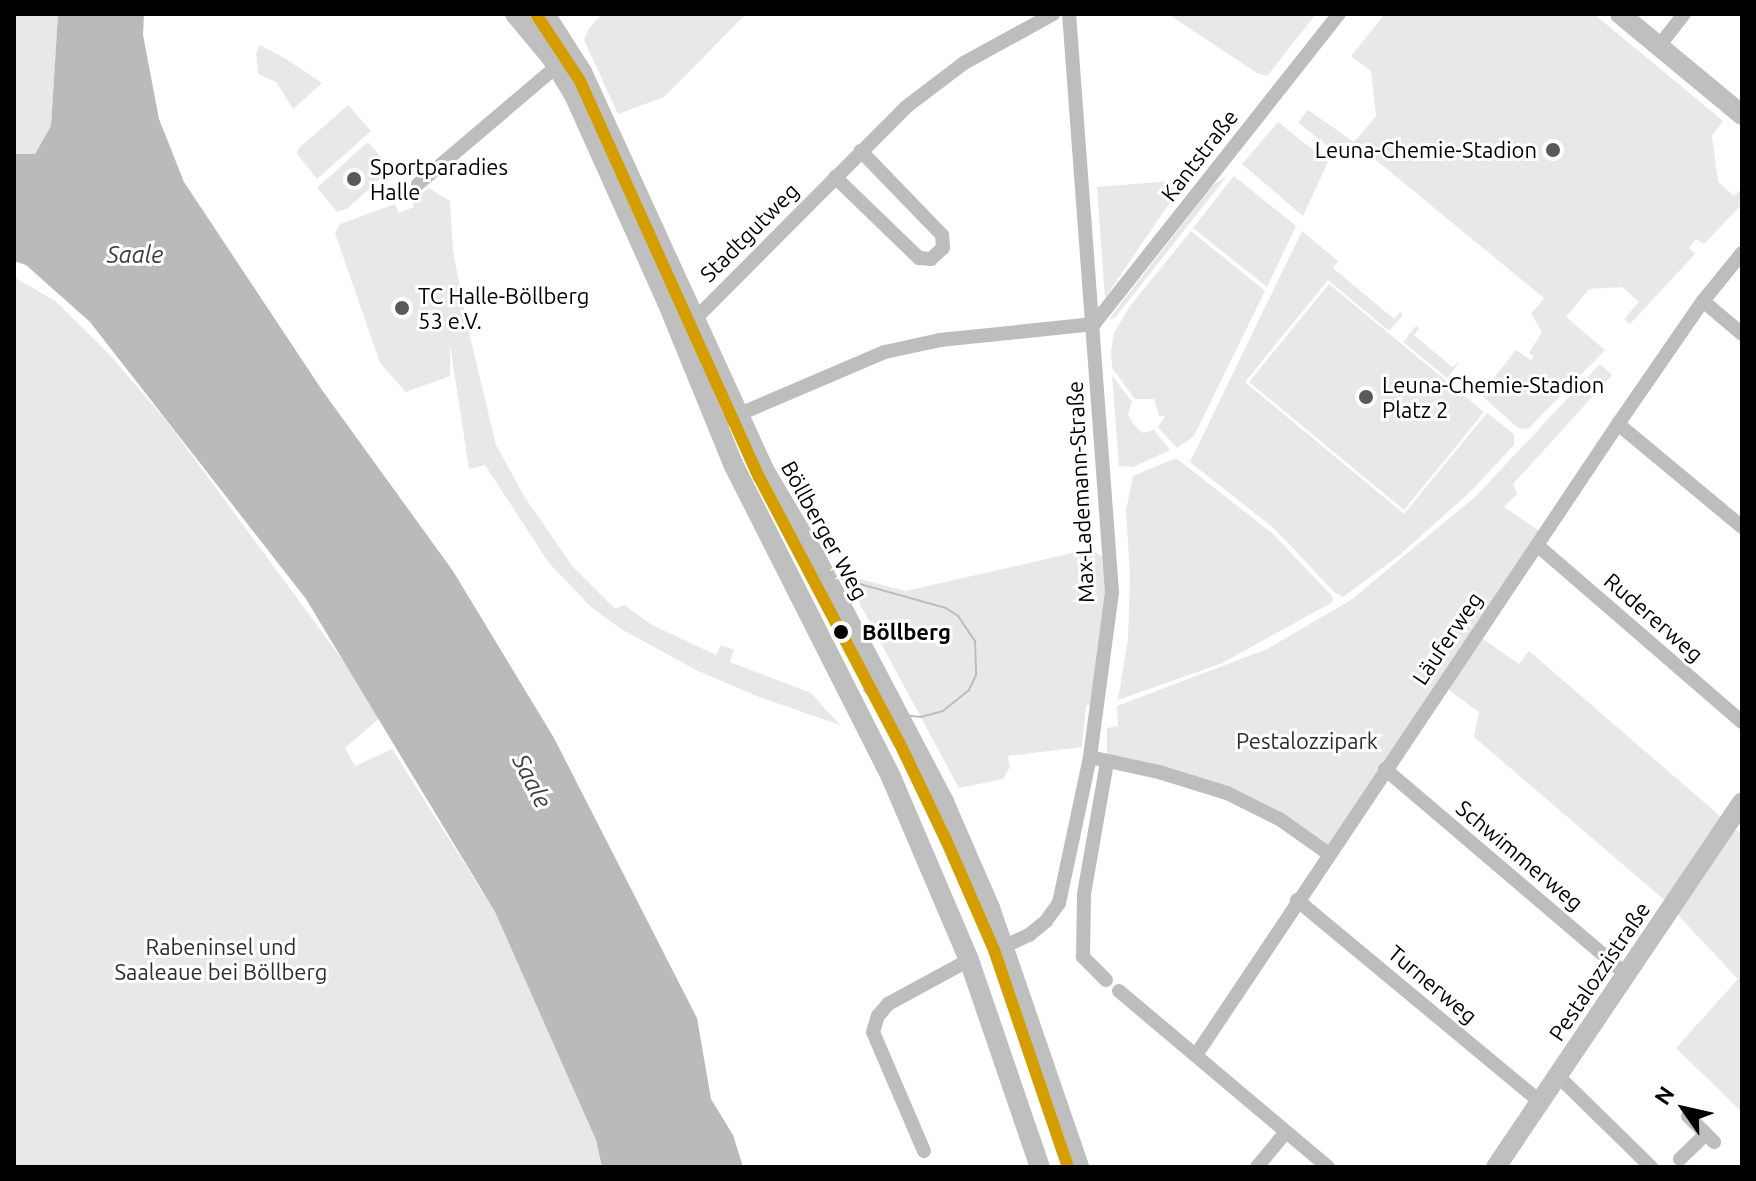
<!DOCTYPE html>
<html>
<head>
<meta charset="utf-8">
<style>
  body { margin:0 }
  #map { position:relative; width:1756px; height:1181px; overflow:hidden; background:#fff; font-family:Ubuntu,sans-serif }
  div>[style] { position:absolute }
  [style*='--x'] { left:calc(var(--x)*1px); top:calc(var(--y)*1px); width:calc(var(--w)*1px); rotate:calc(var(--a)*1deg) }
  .green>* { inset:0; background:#e8e8e8 }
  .water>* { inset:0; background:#bababa }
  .street>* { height:14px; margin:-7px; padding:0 7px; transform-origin:7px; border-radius:7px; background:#bdbdbd }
  .secondary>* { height:20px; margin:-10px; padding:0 10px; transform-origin:10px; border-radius:10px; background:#bfbfbf }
  .tram>* { height:2px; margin:-1px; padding:0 1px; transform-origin:1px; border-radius:1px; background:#bdbdbd }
  .tram-1>* { height:12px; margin:-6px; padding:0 6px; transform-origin:6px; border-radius:6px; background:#d59e00 }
  .dots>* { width:22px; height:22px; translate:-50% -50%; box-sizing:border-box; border:4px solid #fff; border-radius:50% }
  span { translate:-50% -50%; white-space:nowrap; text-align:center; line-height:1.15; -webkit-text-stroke:6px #fff; paint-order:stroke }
  .poi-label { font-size:22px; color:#000 }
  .right { translate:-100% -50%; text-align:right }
  .left { translate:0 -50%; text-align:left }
  .street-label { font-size:22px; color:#000 }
  .stop-label { font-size:22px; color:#000; font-weight:700 }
  .park-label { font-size:22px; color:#2d2d2d }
  .water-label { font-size:24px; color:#3e3e3e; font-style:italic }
  .frame { position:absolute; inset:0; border:16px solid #000; pointer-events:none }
  .north { position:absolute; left:1644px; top:1069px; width:80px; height:80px; -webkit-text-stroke:6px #fff; paint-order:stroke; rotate:304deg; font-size:22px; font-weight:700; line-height:32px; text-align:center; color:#000 }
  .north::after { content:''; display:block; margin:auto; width:28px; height:36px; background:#000; clip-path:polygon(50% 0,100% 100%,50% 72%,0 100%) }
</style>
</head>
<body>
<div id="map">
  <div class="green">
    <div style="clip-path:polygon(14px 14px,58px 14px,51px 126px,35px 154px,14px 154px)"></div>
    <div style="clip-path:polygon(602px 14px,746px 14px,664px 97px,618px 114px,584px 40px,589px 28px)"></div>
    <div style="clip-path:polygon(1168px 14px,1316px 14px,1267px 76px,1257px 73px)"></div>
    <div style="clip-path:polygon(1385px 14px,1594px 14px,1723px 121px,1712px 136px,1718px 182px,1734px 196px,1742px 188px,1742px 204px,1704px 244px,1696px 239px,1689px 248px,1695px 254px,1630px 324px,1624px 319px,1639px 302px,1622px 287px,1589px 289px,1566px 317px,1605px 350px,1528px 429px,1518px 428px,1472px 387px,1479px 378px,1488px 385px,1516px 350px,1531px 360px,1534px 356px,1529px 353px,1542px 332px,1531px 314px,1544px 298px,1355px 143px,1345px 161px,1298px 122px,1308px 110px,1354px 142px,1367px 127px,1376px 116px,1371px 71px,1351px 56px)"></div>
    <div style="clip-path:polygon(260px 45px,286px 59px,322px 83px,293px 109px,276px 82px,258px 74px,256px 53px)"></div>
    <div style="clip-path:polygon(348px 105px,371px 131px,317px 179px,297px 154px,298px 149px)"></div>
    <div style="clip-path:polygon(1278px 122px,1328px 162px,1303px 216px,1242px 164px)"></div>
    <div style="clip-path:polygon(368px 142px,391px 169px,347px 209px,337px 212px,317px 188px)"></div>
    <div style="clip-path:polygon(1227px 176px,1114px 319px,1109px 319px,1213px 185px)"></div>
    <div style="clip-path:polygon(1234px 176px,1296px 226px,1267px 287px,1193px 228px)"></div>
    <div style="clip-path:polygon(1185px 180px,1105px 298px,1097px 187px)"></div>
    <div style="clip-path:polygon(429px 188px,450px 201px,453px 250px,466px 320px,496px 445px,524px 496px,573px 567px,615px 609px,624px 605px,652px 625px,716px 655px,721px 645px,734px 650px,730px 662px,811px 693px,840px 725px,759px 697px,698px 671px,621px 629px,591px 607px,549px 563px,485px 465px,469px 469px,450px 345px,450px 376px,406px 392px,380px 363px,335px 233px,340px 224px,395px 204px,399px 213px,414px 207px,412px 201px)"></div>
    <div style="clip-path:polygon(1191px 231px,1265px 291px,1194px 436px,1177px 448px,1158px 427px,1165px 416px,1159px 416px,1154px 399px,1135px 399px,1112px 368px,1111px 351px,1114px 333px,1130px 306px)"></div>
    <div style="clip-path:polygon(1302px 231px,1338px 261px,1333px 268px,1394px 319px,1400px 312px,1403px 315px,1389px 331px,1328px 280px,1245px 382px,1404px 514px,1487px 413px,1514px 434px,1514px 445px,1468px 494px,1397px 557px,1343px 597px,1334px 592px,1275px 529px,1190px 462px)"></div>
    <div style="clip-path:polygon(14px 277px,55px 301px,109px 354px,168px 423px,383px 715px,345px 748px,355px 766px,392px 749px,495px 912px,596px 1140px,602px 1167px,14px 1167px)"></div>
    <div style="clip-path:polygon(1329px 284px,1484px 412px,1404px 510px,1249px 382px)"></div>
    <div style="clip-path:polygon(1416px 326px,1419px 328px,1414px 335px,1452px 367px,1460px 362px,1447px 378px,1403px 342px)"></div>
    <div style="clip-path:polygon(1600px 364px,1612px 375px,1513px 484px,1517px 494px,1504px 507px,1544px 534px,1476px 634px,1519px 664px,1529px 651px,1742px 835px,1742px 1112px,1676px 1048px,1738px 979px,1661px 897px,1474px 737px,1479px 712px,1442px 685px,1329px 854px,1251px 805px,1107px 762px,1107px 728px,1118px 726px,1117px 706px,1267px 649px,1351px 600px,1476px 496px)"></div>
    <div style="clip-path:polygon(1112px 375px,1132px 402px,1128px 414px,1133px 424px,1143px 433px,1154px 430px,1170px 450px,1133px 467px,1119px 466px)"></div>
    <div style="clip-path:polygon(1176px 458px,1272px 533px,1332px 596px,1333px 602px,1220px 664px,1118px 700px,1128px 639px,1130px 576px,1126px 511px,1133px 476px)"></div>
    <div style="clip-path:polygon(1090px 549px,1104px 557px,1106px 591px,1092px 704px,1086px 706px,1082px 747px,1008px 756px,1010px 767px,1003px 779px,959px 788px,848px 582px,856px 578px,906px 591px)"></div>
  </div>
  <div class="water">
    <div style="clip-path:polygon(58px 14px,144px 14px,143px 35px,159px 119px,184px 182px,322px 390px,453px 571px,554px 738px,697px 1018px,711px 1099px,733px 1135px,743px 1167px,602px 1167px,596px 1140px,495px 912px,306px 599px,90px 322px,26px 265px,14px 261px,14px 154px,35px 154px,51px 126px)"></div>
  </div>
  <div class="street">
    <div style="--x:1659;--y:46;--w:41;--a:-52"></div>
    <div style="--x:835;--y:177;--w:117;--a:44"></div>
    <div style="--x:919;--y:258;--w:12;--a:5"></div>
    <div style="--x:931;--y:259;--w:16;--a:-43"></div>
    <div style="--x:943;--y:248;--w:13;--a:-94"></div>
    <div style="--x:942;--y:235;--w:117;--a:-134"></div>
    <div style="--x:418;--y:184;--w:182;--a:-40.3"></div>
    <div style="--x:1703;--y:301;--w:51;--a:40.2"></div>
    <div style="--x:692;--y:315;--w:10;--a:-17"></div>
    <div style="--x:702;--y:312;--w:289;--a:-45.1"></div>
    <div style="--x:906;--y:107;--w:73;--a:-37.2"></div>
    <div style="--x:964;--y:63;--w:102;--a:-28.8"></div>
    <div style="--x:716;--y:424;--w:184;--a:-23.1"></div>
    <div style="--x:885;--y:352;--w:56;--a:-12.3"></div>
    <div style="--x:940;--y:340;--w:155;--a:-5.9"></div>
    <div style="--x:1094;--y:324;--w:395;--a:-51.7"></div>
    <div style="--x:1618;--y:424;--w:161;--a:39.7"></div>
    <div style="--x:1537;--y:545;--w:271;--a:40.8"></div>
    <div style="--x:1090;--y:757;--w:71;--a:12.3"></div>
    <div style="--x:1159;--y:772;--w:71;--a:17.2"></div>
    <div style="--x:1227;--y:793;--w:60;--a:26.6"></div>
    <div style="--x:1281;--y:820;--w:59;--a:35.3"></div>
    <div style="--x:1385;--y:769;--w:316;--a:40.4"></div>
    <div style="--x:1297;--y:900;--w:316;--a:39.7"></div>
    <div style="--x:1003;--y:947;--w:29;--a:-25"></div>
    <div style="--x:1029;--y:935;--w:22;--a:-39"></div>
    <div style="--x:1046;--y:921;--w:22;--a:-54"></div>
    <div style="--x:1059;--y:903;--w:149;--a:-78"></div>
    <div style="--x:1090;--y:757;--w:166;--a:-82.4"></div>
    <div style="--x:1112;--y:592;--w:580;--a:-94.25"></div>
    <div style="--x:1106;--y:980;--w:33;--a:-135"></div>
    <div style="--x:1083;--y:957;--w:63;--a:-89.1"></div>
    <div style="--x:1084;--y:894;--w:134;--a:-80.1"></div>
    <div style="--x:1119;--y:991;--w:273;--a:40.1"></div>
    <div style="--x:1196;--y:1055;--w:759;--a:-56.23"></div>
    <div style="--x:1618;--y:424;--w:150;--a:-55.4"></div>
    <div style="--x:1703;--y:301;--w:62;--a:-50.9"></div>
    <div style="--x:1557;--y:1075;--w:132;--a:44.4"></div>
    <div style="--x:1688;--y:1116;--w:37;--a:45"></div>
    <div style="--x:924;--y:1151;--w:129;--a:-113.2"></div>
    <div style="--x:873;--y:1032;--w:17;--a:-73"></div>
    <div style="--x:878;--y:1016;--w:16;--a:-50"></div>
    <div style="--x:888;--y:1004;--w:92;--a:-28.5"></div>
    <div style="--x:1680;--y:1159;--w:36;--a:-44"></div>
    <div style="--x:1257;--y:1167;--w:45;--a:-50.4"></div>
  </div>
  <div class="secondary">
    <div style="--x:515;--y:14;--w:56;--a:50.1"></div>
    <div style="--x:551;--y:57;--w:44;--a:58.8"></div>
    <div style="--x:574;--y:95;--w:227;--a:65.8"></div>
    <div style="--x:667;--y:302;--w:175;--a:67.8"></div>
    <div style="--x:733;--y:464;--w:351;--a:63.2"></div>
    <div style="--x:891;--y:777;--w:199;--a:66.9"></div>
    <div style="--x:969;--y:960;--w:219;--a:71.1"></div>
    <div style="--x:545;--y:14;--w:69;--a:57.5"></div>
    <div style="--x:582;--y:72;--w:435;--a:65.4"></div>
    <div style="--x:763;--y:468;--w:102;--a:59.4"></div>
    <div style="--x:815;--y:556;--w:278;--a:62.3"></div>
    <div style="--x:944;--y:802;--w:116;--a:66.5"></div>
    <div style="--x:990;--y:908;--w:274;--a:71"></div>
    <div style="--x:1620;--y:14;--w:158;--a:39.6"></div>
    <div style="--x:1496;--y:1167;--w:440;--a:-56"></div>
  </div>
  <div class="tram">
    <div style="--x:790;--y:536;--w:31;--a:52"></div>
    <div style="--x:809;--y:560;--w:31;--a:33"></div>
    <div style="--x:835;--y:577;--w:115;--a:15.6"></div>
    <div style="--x:946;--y:608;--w:14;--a:34"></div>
    <div style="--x:958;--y:616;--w:30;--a:56"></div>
    <div style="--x:975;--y:641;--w:34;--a:88"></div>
    <div style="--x:976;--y:675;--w:17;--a:115"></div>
    <div style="--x:969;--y:690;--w:33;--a:141"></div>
    <div style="--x:943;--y:711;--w:23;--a:165"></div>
    <div style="--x:921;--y:717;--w:28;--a:-174"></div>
    <div style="--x:893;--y:714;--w:18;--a:-151"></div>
    <div style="--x:877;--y:705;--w:20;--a:-131"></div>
  </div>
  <div class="tram-1">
    <div style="--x:536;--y:14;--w:80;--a:56.7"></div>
    <div style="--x:580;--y:81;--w:435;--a:65.7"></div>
    <div style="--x:759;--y:477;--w:300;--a:62.2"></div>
    <div style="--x:899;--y:742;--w:109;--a:64.4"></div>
    <div style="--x:946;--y:840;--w:120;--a:66.4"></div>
    <div style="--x:994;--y:950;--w:229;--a:71.2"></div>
  </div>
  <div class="dots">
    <div style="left:1553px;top:150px;background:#595959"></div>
    <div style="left:354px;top:179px;background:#595959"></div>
    <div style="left:402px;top:308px;background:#595959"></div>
    <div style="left:1366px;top:397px;background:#595959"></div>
    <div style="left:841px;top:632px;background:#000"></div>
  </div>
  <div class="poi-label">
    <span class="right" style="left:1537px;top:150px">Leuna-Chemie-Stadion</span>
    <span class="left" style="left:370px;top:179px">Sportparadies<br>Halle</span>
    <span class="left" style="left:418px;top:308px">TC Halle-Böllberg<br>53 e.V.</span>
    <span class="left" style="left:1382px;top:397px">Leuna-Chemie-Stadion<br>Platz 2</span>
  </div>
  <div class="street-label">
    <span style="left:1199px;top:155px;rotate:-52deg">Kantstraße</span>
    <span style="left:749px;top:232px;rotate:-45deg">Stadtgutweg</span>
    <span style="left:1080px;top:492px;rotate:-93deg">Max-Lademann-Straße</span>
    <span style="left:825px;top:530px;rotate:61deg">Böllberger Weg</span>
    <span style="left:1654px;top:617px;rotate:41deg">Rudererweg</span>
    <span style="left:1447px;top:638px;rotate:-56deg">Läuferweg</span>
    <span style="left:1520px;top:855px;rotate:40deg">Schwimmerweg</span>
    <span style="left:1599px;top:971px;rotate:-56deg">Pestalozzistraße</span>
    <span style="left:1433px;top:984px;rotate:40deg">Turnerweg</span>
  </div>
  <div class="stop-label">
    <span class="left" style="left:862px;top:632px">Böllberg</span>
  </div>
  <div class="park-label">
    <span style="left:1307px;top:741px">Pestalozzipark</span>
    <span style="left:221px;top:959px">Rabeninsel und<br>Saaleaue bei Böllberg</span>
  </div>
  <div class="water-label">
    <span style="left:135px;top:255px">Saale</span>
    <span style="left:532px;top:781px;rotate:63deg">Saale</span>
  </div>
  <div class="frame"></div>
  <div class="north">N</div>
</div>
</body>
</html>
